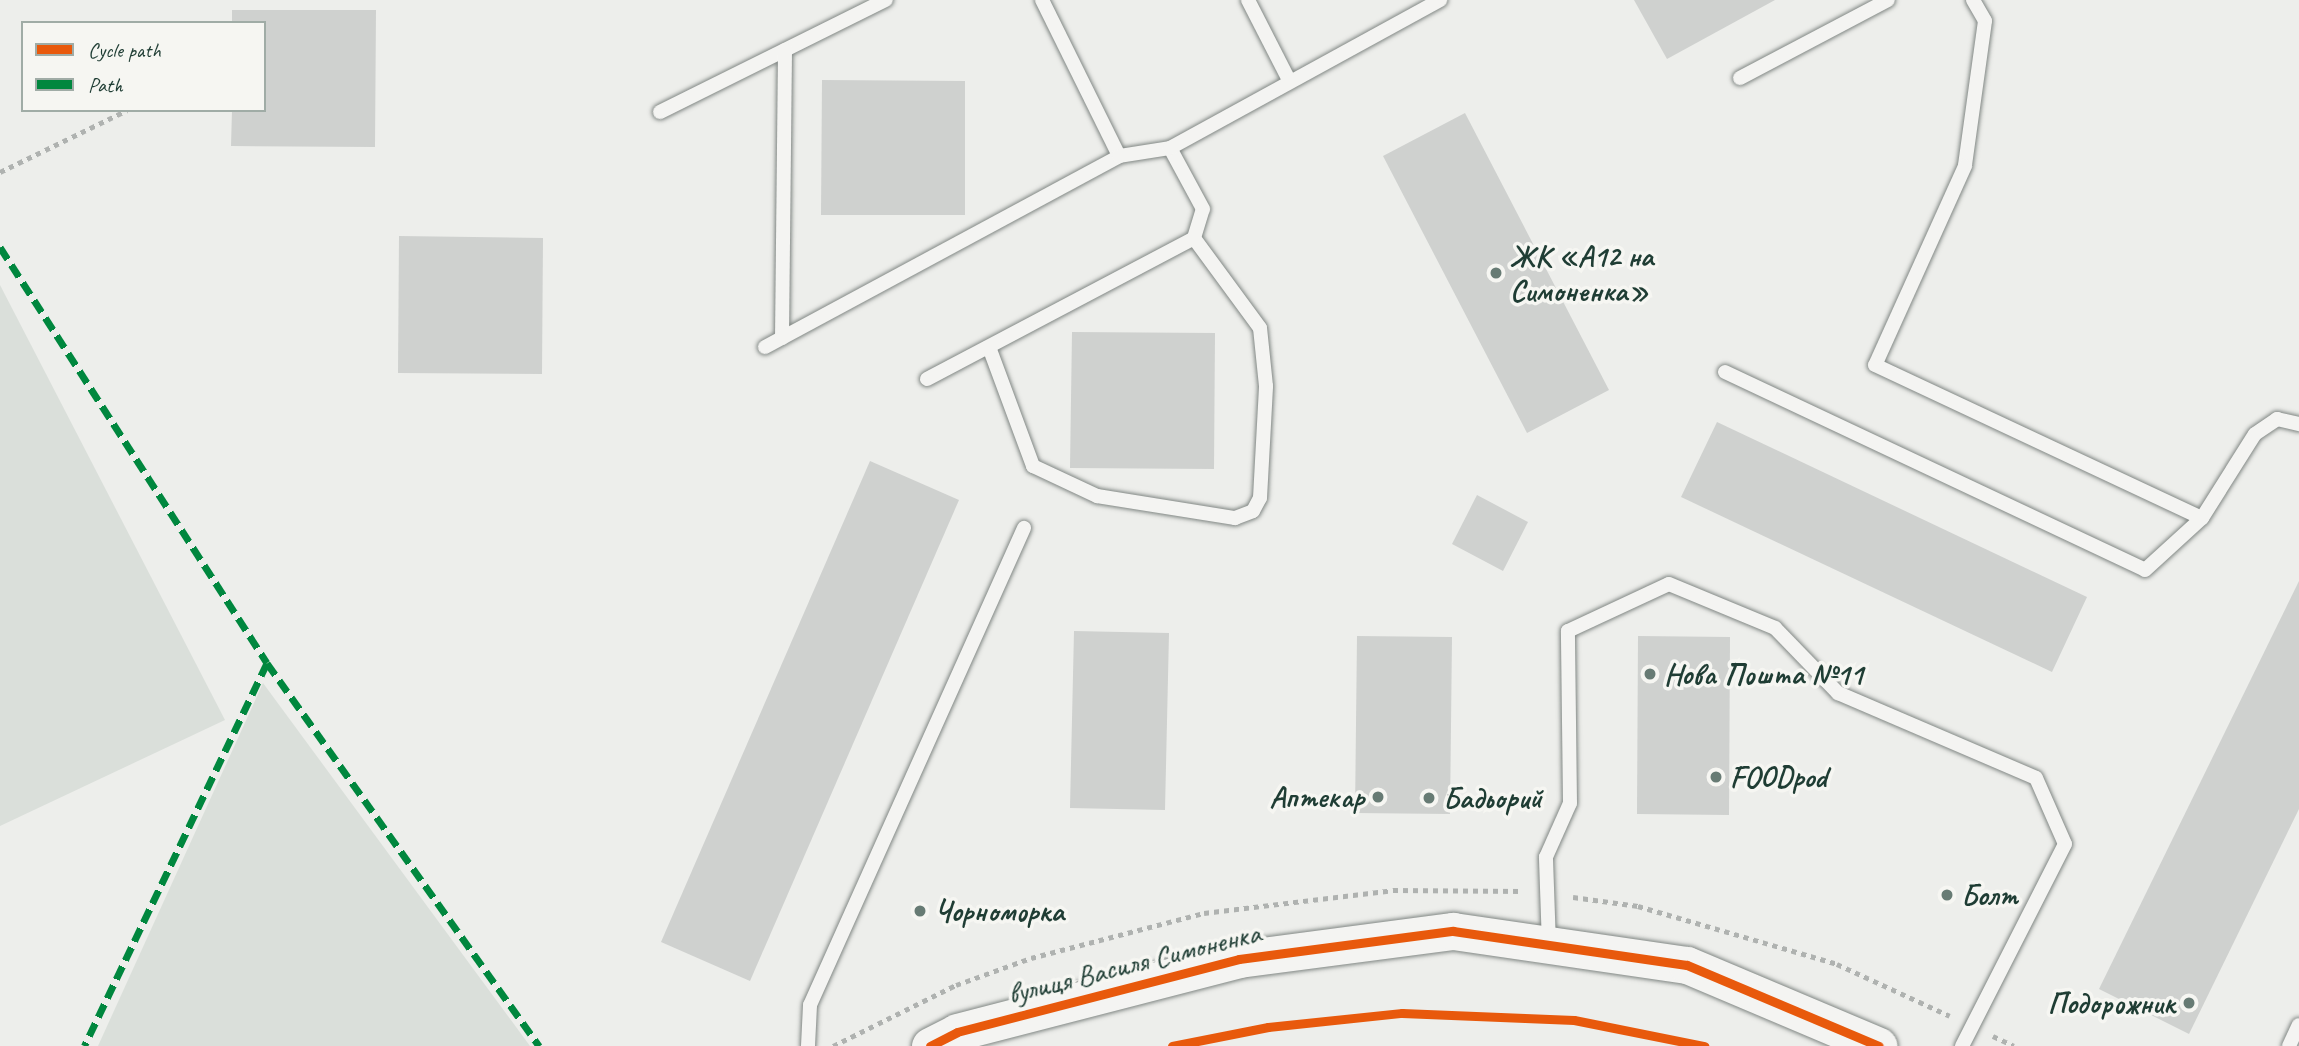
<!DOCTYPE html>
<html>
<head>
<meta charset="utf-8">
<style>
  body { margin:0 }
  #map { position:relative; width:2299px; height:1046px; overflow:hidden; background:#edeeeb; font-family:Caveat,sans-serif }
  div>[style] { position:absolute }
  [style*='--x'] { left:calc(var(--x)*1px); top:calc(var(--y)*1px); width:calc(var(--w)*1px); rotate:calc(var(--a)*1deg) }
  .green>* { inset:0; background:#dadfda }
  .building>* { inset:0; background:#cfd1cf }
  .path>* { height:4.5px; margin-top:-2.25px; transform-origin:0; background:repeating-linear-gradient(90deg,#afb2b0 0 5px,transparent 0 10px) }
  .roads { filter:drop-shadow(0 0 2px #818784) drop-shadow(0 0 2px #818784) }
  .service>* { height:14px; margin:-7px; padding:0 7px; transform-origin:7px; border-radius:7px; background:#f4f4f2 }
  .tertiary>* { height:37px; margin:-18.5px; padding:0 18.5px; transform-origin:18.5px; border-radius:18.5px; background:#f4f4f2 }
  .quiet>* { height:7px; margin-top:-3.5px; transform-origin:0; background:repeating-linear-gradient(90deg,#00873e 0 14px,transparent 0 21px) }
  .cycleway>* { height:9px; margin:-4.5px; padding:0 4.5px; transform-origin:4.5px; border-radius:4.5px; background:#e8590c }
  .dots>* { width:19px; height:19px; translate:-50% -50%; box-sizing:border-box; border:4px solid #f6f6f2; border-radius:50% }
  span { translate:-50% -50%; white-space:nowrap; text-align:center; line-height:1.15; -webkit-text-stroke:7px #f6f6f2; paint-order:stroke }
  .poi-label { font-size:30px; color:#1f3d34; font-weight:700 }
  .left { translate:0 -50%; text-align:left }
  .right { translate:-100% -50%; text-align:right }
  .street-label { font-size:30px; color:#1f3d34 }
  .legend { position:absolute; left:21px; top:21px; width:245px; height:91px; box-sizing:border-box; background:#f6f6f2; border:2px solid #a0aca6; margin:0; padding:9px 12px; list-style:none; font-size:21px; color:#1f3d34 }
  .legend li { display:flex; align-items:center; gap:14px; height:35px }
  .legend b { width:35px; border:2px solid #a0aca6 }
</style>
</head>
<body>
<div id="map">
  <div class="green">
    <div style="clip-path:polygon(0 285px,225px 720px,0 826px)"></div>
    <div style="clip-path:polygon(263px 683px,530px 1046px,98px 1046px)"></div>
  </div>
  <div class="building">
    <div style="clip-path:polygon(1634px 0,1775px 0,1667px 59px)"></div>
    <div style="clip-path:polygon(232px 10px,376px 10px,375px 147px,231px 146px,232px 110px,264px 110px,264px 23px,232px 23px)"></div>
    <div style="clip-path:polygon(822px 80px,965px 81px,965px 215px,821px 215px)"></div>
    <div style="clip-path:polygon(1465px 113px,1609px 390px,1527px 433px,1383px 156px)"></div>
    <div style="clip-path:polygon(399px 236px,543px 238px,542px 374px,398px 373px)"></div>
    <div style="clip-path:polygon(1072px 332px,1215px 333px,1214px 469px,1070px 468px)"></div>
    <div style="clip-path:polygon(1717px 422px,2087px 597px,2052px 672px,1681px 497px)"></div>
    <div style="clip-path:polygon(870px 461px,959px 500px,750px 981px,661px 942px)"></div>
    <div style="clip-path:polygon(1477px 495px,1528px 522px,1503px 571px,1452px 544px)"></div>
    <div style="clip-path:polygon(2299px 581px,2299px 809px,2189px 1034px,2099px 989px)"></div>
    <div style="clip-path:polygon(1074px 631px,1169px 633px,1165px 810px,1070px 808px)"></div>
    <div style="clip-path:polygon(1357px 636px,1452px 637px,1450px 814px,1355px 813px)"></div>
    <div style="clip-path:polygon(1638px 636px,1730px 637px,1729px 815px,1637px 814px)"></div>
  </div>
  <div class="path">
    <div style="--x:0;--y:172;--w:141;--a:-26"></div>
    <div style="--x:1573;--y:897;--w:66;--a:7.9"></div>
    <div style="--x:1638;--y:906;--w:207;--a:16.2"></div>
    <div style="--x:1837;--y:964;--w:124;--a:24.7"></div>
    <div style="--x:1993;--y:1036;--w:23;--a:25"></div>
    <div style="--x:833;--y:1046;--w:137;--a:-26.4"></div>
    <div style="--x:956;--y:985;--w:80;--a:-19.8"></div>
    <div style="--x:1031;--y:958;--w:179;--a:-14.6"></div>
    <div style="--x:1204;--y:913;--w:190;--a:-6.9"></div>
    <div style="--x:1393;--y:890;--w:130;--a:0.4"></div>
  </div>
  <div class="roads">
    <div class="service">
      <div style="--x:1042;--y:0;--w:174;--a:63.7"></div>
      <div style="--x:1248;--y:0;--w:90;--a:62.9"></div>
      <div style="--x:1973;--y:0;--w:24;--a:60"></div>
      <div style="--x:1985;--y:21;--w:146;--a:97.9"></div>
      <div style="--x:1965;--y:166;--w:218;--a:114.3"></div>
      <div style="--x:1875;--y:365;--w:361;--a:25.1"></div>
      <div style="--x:1740;--y:78;--w:167;--a:-27.8"></div>
      <div style="--x:660;--y:112;--w:252;--a:-26.4"></div>
      <div style="--x:782;--y:338;--w:288;--a:-89.4"></div>
      <div style="--x:765;--y:347;--w:402;--a:-28.3"></div>
      <div style="--x:1119;--y:156;--w:52;--a:-8.9"></div>
      <div style="--x:989;--y:347;--w:127;--a:69.7"></div>
      <div style="--x:1033;--y:466;--w:71;--a:25.1"></div>
      <div style="--x:1097;--y:496;--w:140;--a:9.1"></div>
      <div style="--x:1235;--y:518;--w:19;--a:-21"></div>
      <div style="--x:1253;--y:511;--w:15;--a:-62"></div>
      <div style="--x:1260;--y:498;--w:112;--a:-86.9"></div>
      <div style="--x:1266;--y:386;--w:58;--a:-95.9"></div>
      <div style="--x:1260;--y:328;--w:112;--a:-126.3"></div>
      <div style="--x:1725;--y:372;--w:464;--a:25.2"></div>
      <div style="--x:2145;--y:570;--w:77;--a:-42.4"></div>
      <div style="--x:2202;--y:518;--w:99;--a:-57.8"></div>
      <div style="--x:2255;--y:434;--w:27;--a:-34"></div>
      <div style="--x:2277;--y:419;--w:23;--a:13"></div>
      <div style="--x:927;--y:379;--w:302;--a:-27.8"></div>
      <div style="--x:1194;--y:238;--w:30;--a:-73"></div>
      <div style="--x:1203;--y:209;--w:69;--a:-118.4"></div>
      <div style="--x:1170;--y:148;--w:308;--a:-28.7"></div>
      <div style="--x:1549;--y:945;--w:88;--a:-92"></div>
      <div style="--x:1546;--y:857;--w:59;--a:-66"></div>
      <div style="--x:1570;--y:803;--w:172;--a:-90.7"></div>
      <div style="--x:1568;--y:631;--w:111;--a:-25"></div>
      <div style="--x:1669;--y:584;--w:115;--a:22.5"></div>
      <div style="--x:1775;--y:628;--w:91;--a:45.9"></div>
      <div style="--x:1838;--y:693;--w:215;--a:23.2"></div>
      <div style="--x:2036;--y:778;--w:72;--a:66.3"></div>
      <div style="--x:2065;--y:844;--w:227;--a:117"></div>
      <div style="--x:808;--y:1046;--w:41;--a:-87.2"></div>
      <div style="--x:810;--y:1005;--w:523;--a:-65.84"></div>
      <div style="--x:2289;--y:1046;--w:23;--a:-65"></div>
    </div>
    <div class="tertiary">
      <div style="--x:930;--y:1046;--w:30;--a:-27"></div>
      <div style="--x:957;--y:1032;--w:291;--a:-14.5"></div>
      <div style="--x:1239;--y:959;--w:216;--a:-7.5"></div>
      <div style="--x:1453;--y:931;--w:236;--a:8.3"></div>
      <div style="--x:1687;--y:965;--w:208;--a:22.9"></div>
    </div>
  </div>
  <div class="quiet">
    <div style="--x:0;--y:247;--w:494;--a:57.3"></div>
    <div style="--x:267;--y:663;--w:424;--a:115.5"></div>
    <div style="--x:267;--y:663;--w:470;--a:54.6"></div>
  </div>
  <div class="cycleway">
    <div style="--x:930;--y:1046;--w:30;--a:-27"></div>
    <div style="--x:957;--y:1032;--w:291;--a:-14.5"></div>
    <div style="--x:1239;--y:959;--w:216;--a:-7.5"></div>
    <div style="--x:1453;--y:931;--w:236;--a:8.3"></div>
    <div style="--x:1687;--y:965;--w:208;--a:22.9"></div>
    <div style="--x:1172;--y:1046;--w:98;--a:-11.2"></div>
    <div style="--x:1268;--y:1027;--w:135;--a:-6"></div>
    <div style="--x:1402;--y:1013;--w:172;--a:2.3"></div>
    <div style="--x:1574;--y:1020;--w:133;--a:11.3"></div>
  </div>
  <div class="dots">
    <div style="left:1496px;top:273px;background:#677b74"></div>
    <div style="left:1650px;top:674px;background:#677b74"></div>
    <div style="left:1716px;top:777px;background:#677b74"></div>
    <div style="left:1378px;top:797px;background:#677b74"></div>
    <div style="left:1429px;top:798px;background:#677b74"></div>
    <div style="left:1947px;top:895px;background:#677b74"></div>
    <div style="left:920px;top:911px;background:#677b74"></div>
    <div style="left:2189px;top:1003px;background:#677b74"></div>
  </div>
  <div class="poi-label">
    <span class="left" style="left:1510px;top:273px">ЖК «А12 на<br>Симоненка»</span>
    <span class="left" style="left:1664px;top:674px">Нова Пошта №11</span>
    <span class="left" style="left:1730px;top:777px">FOODpod</span>
    <span class="right" style="left:1364px;top:797px">Аптекар</span>
    <span class="left" style="left:1443px;top:798px">Бадьорий</span>
    <span class="left" style="left:1961px;top:895px">Болт</span>
    <span class="left" style="left:934px;top:911px">Чорноморка</span>
    <span class="right" style="left:2175px;top:1003px">Подорожник</span>
  </div>
  <div class="street-label">
    <span style="left:1134px;top:963px;rotate:-14deg">вулиця Василя Симоненка</span>
  </div>
  <ul class="legend">
  <li><b style="height:9px;background:#e8590c"></b>Cycle path</li>
  <li><b style="height:9px;background:#00873e"></b>Path</li>
  </ul>
</div>
</body>
</html>
